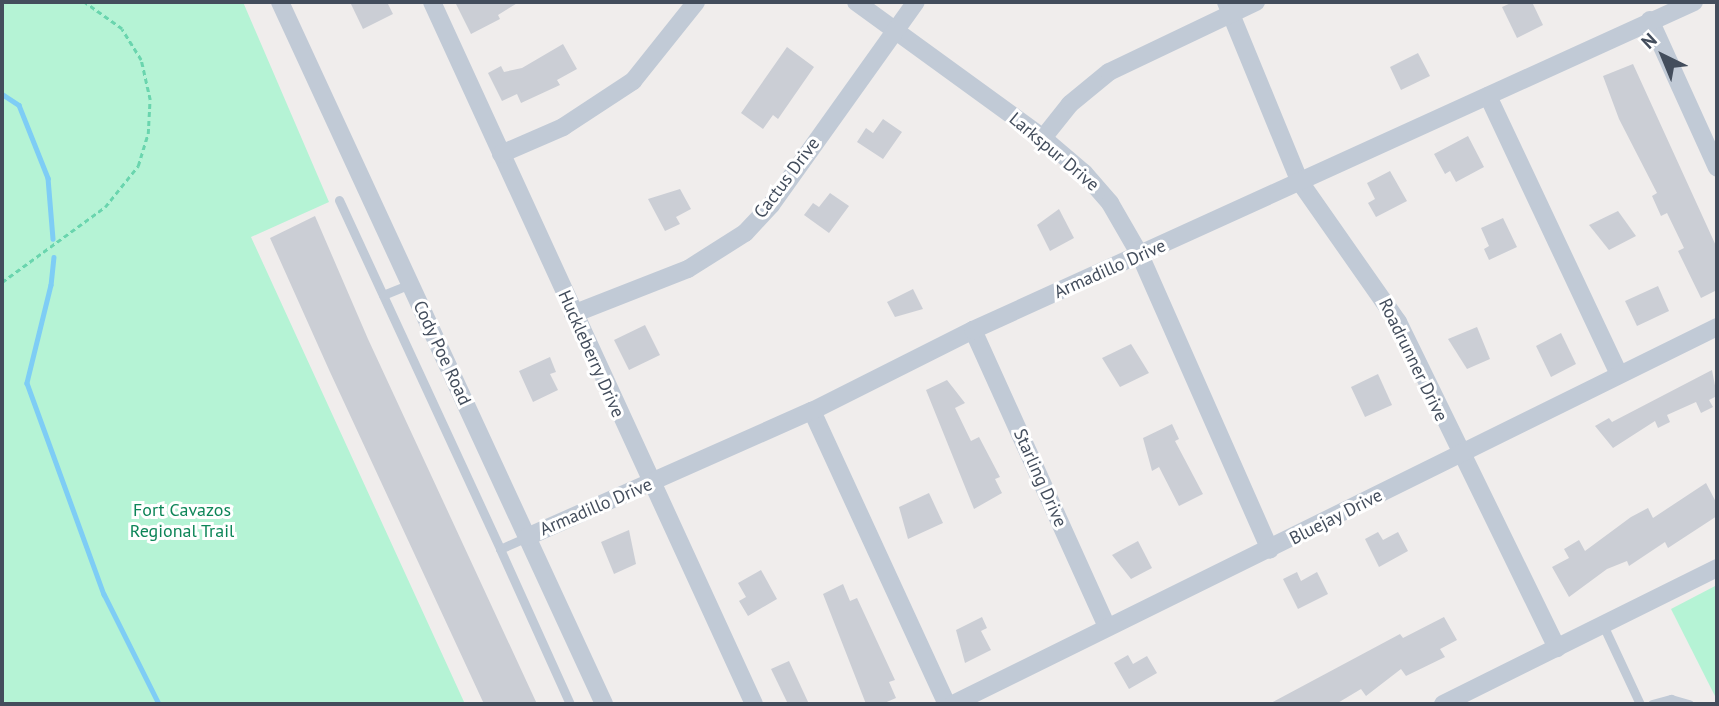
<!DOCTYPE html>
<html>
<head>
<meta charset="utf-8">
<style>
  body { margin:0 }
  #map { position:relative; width:1719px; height:706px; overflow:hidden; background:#f0edec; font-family:"PT Sans",sans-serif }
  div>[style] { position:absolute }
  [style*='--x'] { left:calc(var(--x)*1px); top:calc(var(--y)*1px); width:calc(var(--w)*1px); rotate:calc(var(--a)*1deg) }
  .green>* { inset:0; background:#b5f3d5 }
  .stream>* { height:4.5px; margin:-2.25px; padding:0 2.25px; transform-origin:2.25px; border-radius:2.25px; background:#7ecdf5 }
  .building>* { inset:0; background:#cbced5 }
  .path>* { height:2.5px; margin-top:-1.25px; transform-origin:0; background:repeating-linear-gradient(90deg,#6ad5ae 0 5px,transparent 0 8.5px) }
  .service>* { height:9px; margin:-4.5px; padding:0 4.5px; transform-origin:4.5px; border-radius:4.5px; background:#c1cad6 }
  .minor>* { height:18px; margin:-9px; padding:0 9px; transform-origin:9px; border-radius:9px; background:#c1cad6 }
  span { translate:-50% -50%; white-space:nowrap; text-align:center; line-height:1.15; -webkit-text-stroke:6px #fff; paint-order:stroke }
  .street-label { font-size:18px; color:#434d5c }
  .park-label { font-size:18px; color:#0d8558 }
  .frame { position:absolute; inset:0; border:4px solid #434d5c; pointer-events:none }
  .north { position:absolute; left:1628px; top:21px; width:70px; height:70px; -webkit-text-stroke:5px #fff; paint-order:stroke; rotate:317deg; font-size:19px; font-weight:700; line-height:28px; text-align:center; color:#434d5c }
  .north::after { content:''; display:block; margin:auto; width:24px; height:32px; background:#434d5c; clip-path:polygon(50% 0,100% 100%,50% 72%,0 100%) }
</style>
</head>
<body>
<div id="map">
  <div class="green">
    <div style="clip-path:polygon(2px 2px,243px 2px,329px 202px,251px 237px,465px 704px,2px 704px)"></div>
    <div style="clip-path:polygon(1717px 585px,1717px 700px,1671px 609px)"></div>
  </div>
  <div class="stream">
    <div style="--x:2;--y:94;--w:20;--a:33"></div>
    <div style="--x:19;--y:105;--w:79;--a:68.3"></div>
    <div style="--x:48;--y:178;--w:61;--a:85.3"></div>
    <div style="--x:54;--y:257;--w:28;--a:96"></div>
    <div style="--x:51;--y:285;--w:101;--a:103.8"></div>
    <div style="--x:27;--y:383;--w:225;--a:70"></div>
    <div style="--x:104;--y:594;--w:123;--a:63.4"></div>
  </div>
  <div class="building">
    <div style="clip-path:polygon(350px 2px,387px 2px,393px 14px,363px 29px)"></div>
    <div style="clip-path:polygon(455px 2px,519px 2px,498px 15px,500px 19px,471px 34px)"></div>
    <div style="clip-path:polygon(1513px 2px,1532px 2px,1543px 25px,1517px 38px,1502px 7px)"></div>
    <div style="clip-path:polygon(563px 44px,577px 69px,557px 80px,560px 85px,521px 103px,517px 94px,502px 101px,488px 73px,501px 66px,504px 72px,522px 68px)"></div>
    <div style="clip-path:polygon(787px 47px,814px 67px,778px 119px,773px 115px,763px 129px,741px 113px)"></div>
    <div style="clip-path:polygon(1418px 53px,1430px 76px,1401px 90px,1390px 67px)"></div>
    <div style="clip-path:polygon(1633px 64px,1717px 248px,1717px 290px,1701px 298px,1678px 251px,1684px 248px,1667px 213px,1661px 216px,1652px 196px,1657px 193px,1619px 119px,1603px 76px)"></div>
    <div style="clip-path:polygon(883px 119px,902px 132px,883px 159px,857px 142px,866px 128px,873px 133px)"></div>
    <div style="clip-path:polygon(1468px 136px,1484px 167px,1456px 182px,1450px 171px,1445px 174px,1434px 154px)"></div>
    <div style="clip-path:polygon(1390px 171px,1407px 201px,1376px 217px,1368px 203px,1375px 199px,1367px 183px)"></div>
    <div style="clip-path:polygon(680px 189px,691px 209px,676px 217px,680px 224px,665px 231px,648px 199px)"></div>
    <div style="clip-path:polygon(830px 193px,849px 206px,829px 233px,804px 215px,813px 203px,819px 207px)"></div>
    <div style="clip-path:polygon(1059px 209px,1074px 238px,1050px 251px,1037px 225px)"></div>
    <div style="clip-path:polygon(1618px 211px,1636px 236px,1609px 250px,1589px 225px)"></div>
    <div style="clip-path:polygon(315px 216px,368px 339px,537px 704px,484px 704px,330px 372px,270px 238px)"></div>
    <div style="clip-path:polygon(1503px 218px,1517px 247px,1489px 260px,1484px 249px,1489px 246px,1481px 228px)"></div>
    <div style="clip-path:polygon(1658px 286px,1669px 311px,1637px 326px,1625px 301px)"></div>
    <div style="clip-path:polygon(913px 289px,923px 309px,895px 317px,887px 302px)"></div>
    <div style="clip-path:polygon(645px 325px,660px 355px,629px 370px,614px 340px)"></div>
    <div style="clip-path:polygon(1477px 327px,1490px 359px,1467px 369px,1448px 339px)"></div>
    <div style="clip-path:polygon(1561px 333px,1576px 364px,1551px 377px,1536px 346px)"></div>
    <div style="clip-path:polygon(1131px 344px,1149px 373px,1120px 387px,1102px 358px)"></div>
    <div style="clip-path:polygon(550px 357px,556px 372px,550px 374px,558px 390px,533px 402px,519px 371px)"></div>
    <div style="clip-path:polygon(1712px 370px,1717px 396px,1709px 400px,1713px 407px,1701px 413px,1696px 402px,1667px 415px,1670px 422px,1658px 428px,1655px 421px,1613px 448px,1595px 426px,1609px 418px,1612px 422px)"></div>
    <div style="clip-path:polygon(1378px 374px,1392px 405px,1365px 417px,1351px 387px)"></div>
    <div style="clip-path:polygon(947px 380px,965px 403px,955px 408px,971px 441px,979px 437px,1000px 477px,995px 479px,1002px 493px,974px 509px,926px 390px)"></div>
    <div style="clip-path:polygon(1172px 424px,1179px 439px,1175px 441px,1203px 494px,1179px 506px,1159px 467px,1152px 471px,1143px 438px)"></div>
    <div style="clip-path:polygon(1706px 483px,1717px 504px,1717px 516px,1668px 548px,1665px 542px,1629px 566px,1627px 561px,1607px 569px,1569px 597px,1552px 567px,1569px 558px,1564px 549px,1579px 540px,1585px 551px,1631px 517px,1648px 508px,1653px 518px)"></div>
    <div style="clip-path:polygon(929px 493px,943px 523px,908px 539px,899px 507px)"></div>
    <div style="clip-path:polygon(629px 530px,636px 564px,614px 574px,601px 542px)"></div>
    <div style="clip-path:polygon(1378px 532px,1383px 540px,1398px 532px,1408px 551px,1379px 567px,1365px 539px)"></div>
    <div style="clip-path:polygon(1138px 541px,1152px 568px,1131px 579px,1112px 555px)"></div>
    <div style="clip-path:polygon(761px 570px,777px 599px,748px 616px,739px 601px,746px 597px,738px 583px)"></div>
    <div style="clip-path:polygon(1297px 572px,1301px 581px,1317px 572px,1328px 594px,1298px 609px,1283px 579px)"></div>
    <div style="clip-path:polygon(843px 584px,850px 601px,857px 598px,895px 680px,889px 682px,896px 698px,882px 704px,866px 704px,823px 594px)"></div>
    <div style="clip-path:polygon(982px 617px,987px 628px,981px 631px,991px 650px,965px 663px,956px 630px)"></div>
    <div style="clip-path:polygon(1444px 617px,1457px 640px,1440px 649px,1445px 657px,1406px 676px,1401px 669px,1366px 696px,1361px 689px,1336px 704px,1269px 704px,1400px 634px,1403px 638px)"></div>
    <div style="clip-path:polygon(1128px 655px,1133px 664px,1147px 656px,1157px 673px,1129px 689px,1114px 663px)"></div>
    <div style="clip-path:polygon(789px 661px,809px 704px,788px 704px,771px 669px)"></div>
  </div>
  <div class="path">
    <div style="--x:2;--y:282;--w:127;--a:-36.1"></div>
    <div style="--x:105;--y:207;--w:53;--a:-51.2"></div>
    <div style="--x:138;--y:166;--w:34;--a:-73"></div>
    <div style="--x:148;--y:134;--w:34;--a:-87"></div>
    <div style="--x:150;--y:100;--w:41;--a:-102.7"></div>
    <div style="--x:141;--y:60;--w:36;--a:-122"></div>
    <div style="--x:122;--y:29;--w:47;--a:-144.6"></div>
  </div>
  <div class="service">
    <div style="--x:339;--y:200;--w:384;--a:65.2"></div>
    <div style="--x:500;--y:549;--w:30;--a:-24"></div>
    <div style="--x:383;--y:295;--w:29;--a:-22"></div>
    <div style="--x:500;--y:549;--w:170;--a:65.7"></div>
    <div style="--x:1603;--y:625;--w:87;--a:64.9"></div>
    <div style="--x:1652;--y:704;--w:20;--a:-15"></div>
    <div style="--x:1671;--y:699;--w:19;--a:16"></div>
  </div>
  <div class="minor">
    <div style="--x:280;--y:2;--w:773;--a:65.22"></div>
    <div style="--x:432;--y:2;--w:772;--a:65.36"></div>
    <div style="--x:856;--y:2;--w:231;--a:36"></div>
    <div style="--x:1043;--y:138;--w:54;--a:40.5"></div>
    <div style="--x:1084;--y:173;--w:40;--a:49"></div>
    <div style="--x:1110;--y:203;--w:60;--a:60"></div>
    <div style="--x:1140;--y:255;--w:322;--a:66.2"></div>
    <div style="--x:1226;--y:2;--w:195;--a:67.7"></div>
    <div style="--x:1300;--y:182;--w:171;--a:55"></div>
    <div style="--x:1398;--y:322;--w:363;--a:64"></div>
    <div style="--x:1650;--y:20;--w:162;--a:65.6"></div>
    <div style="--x:1488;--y:96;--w:308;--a:64.8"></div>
    <div style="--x:1043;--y:138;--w:43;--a:-51.5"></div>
    <div style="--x:1070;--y:104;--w:50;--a:-39.4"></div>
    <div style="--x:1109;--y:72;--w:163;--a:-25.5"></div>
    <div style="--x:501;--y:154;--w:68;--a:-23.5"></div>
    <div style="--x:563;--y:127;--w:84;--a:-33.3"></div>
    <div style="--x:633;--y:81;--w:101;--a:-51.4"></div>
    <div style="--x:573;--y:314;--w:123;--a:-21.4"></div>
    <div style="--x:688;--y:269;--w:67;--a:-32.3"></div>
    <div style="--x:745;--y:233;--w:38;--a:-47"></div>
    <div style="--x:771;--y:205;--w:249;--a:-54.5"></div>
    <div style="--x:973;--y:330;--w:326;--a:65.7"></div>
    <div style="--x:812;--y:411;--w:323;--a:65.3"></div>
    <div style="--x:527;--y:537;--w:312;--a:-23.9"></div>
    <div style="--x:812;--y:411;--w:180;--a:-26.7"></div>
    <div style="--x:973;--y:330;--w:792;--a:-24.46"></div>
    <div style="--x:953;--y:704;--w:852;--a:-26.26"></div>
    <div style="--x:1443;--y:704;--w:306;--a:-26.4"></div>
  </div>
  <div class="street-label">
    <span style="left:1054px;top:152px;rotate:40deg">Larkspur Drive</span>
    <span style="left:787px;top:178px;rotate:-53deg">Cactus Drive</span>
    <span style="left:1110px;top:269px;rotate:-24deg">Armadillo Drive</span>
    <span style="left:442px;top:353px;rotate:65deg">Cody Poe Road</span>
    <span style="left:591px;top:354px;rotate:66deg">Huckleberry Drive</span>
    <span style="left:1413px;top:360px;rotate:64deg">Roadrunner Drive</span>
    <span style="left:1040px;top:478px;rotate:66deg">Starling Drive</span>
    <span style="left:596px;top:507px;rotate:-23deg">Armadillo Drive</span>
    <span style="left:1336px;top:517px;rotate:-27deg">Bluejay Drive</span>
  </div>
  <div class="park-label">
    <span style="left:182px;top:521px">Fort Cavazos<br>Regional Trail</span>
  </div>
  <div class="frame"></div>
  <div class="north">N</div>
</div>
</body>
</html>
